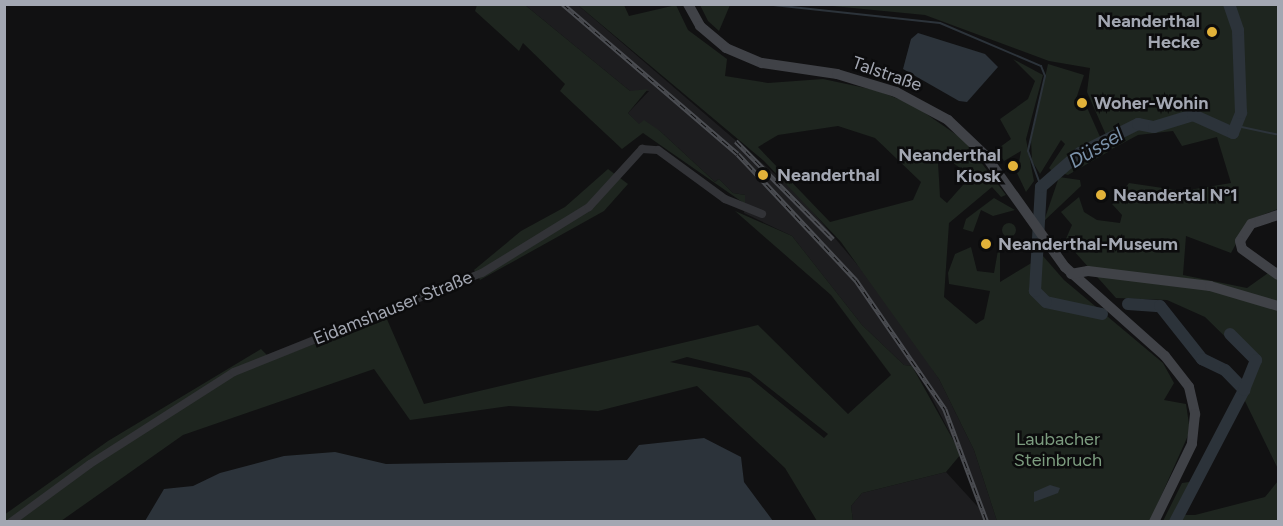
<!DOCTYPE html>
<html>
<head>
<meta charset="utf-8">
<style>
  body { margin:0 }
  #map { position:relative; width:1283px; height:526px; overflow:hidden; background:#111112; font-family:Figtree,sans-serif }
  div>[style] { position:absolute }
  [style*='--x'] { left:calc(var(--x)*1px); top:calc(var(--y)*1px); width:calc(var(--w)*1px); rotate:calc(var(--a)*1deg) }
  .built>* { inset:0; background:#1d1d1f }
  .green>* { inset:0; background:#1e251f }
  .round { border-radius:50% }
  .water>* { inset:0; background:#2c333a }
  .stream>* { height:2px; margin:-1px; padding:0 1px; transform-origin:1px; border-radius:1px; background:#2c333a }
  .river>* { height:12px; margin:-6px; padding:0 6px; transform-origin:6px; border-radius:6px; background:#2c333a }
  .street>* { height:8px; margin:-4px; padding:0 4px; transform-origin:4px; border-radius:4px; background:#323337 }
  .secondary>* { height:10px; margin:-5px; padding:0 5px; transform-origin:5px; border-radius:5px; background:#404247 }
  .rail>* { height:4.5px; margin-top:-2.25px; transform-origin:0; background:repeating-linear-gradient(90deg,#0c0c0d 0 7px,#4b4d52 0 14px); box-sizing:border-box; border-block:2px solid #4b4d52 }
  .dots>* { width:16px; height:16px; translate:-50% -50%; box-sizing:border-box; border:3px solid #0c0c0d; border-radius:50% }
  span { translate:-50% -50%; white-space:nowrap; text-align:center; line-height:1.15; -webkit-text-stroke:5px #0c0c0d; paint-order:stroke }
  .poi-label { font-size:18px; color:#a3a7b2; font-weight:700 }
  .right { translate:-100% -50%; text-align:right }
  .left { translate:0 -50%; text-align:left }
  .street-label { font-size:18px; color:#a3a7b2 }
  .park-label { font-size:18px; color:#7c9c7f }
  .water-label { font-size:20px; color:#7c93ab; font-style:italic }
  .frame { position:absolute; inset:0; border:6px solid #a3a7b2; pointer-events:none }
</style>
</head>
<body>
<div id="map">
  <div class="built">
    <div style="clip-path:polygon(525px 5px,578px 5px,797px 193px,887px 300px,939px 379px,974px 450px,997px 521px,853px 521px,851px 506px,862px 493px,946px 472px,978px 507px,961px 454px,926px 387px,912px 366px,904px 365px,862px 325px,792px 236px,744px 213px,745px 195px,733px 193px,719px 179px,715px 182px,660px 131px,639px 125px,628px 113px,649px 91px,630px 91px)"></div>
  </div>
  <div class="green">
    <div style="clip-path:polygon(477px 5px,525px 5px,630px 91px,648px 89px,628px 113px,639px 124px,644px 120px,660px 131px,715px 182px,719px 179px,733px 193px,745px 195px,745px 204px,643px 133px,622px 149px,560px 91px,565px 84px,523px 43px,519px 51px,475px 11px)"></div>
    <div style="clip-path:polygon(evenodd,578px 5px,624px 5px,629px 16px,676px 5px,688px 30px,727px 59px,725px 76px,768px 83px,823px 79px,875px 90px,912px 104px,964px 140px,1006px 195px,1001px 197px,992px 187px,949px 223px,944px 297px,976px 324px,984px 319px,990px 291px,949px 284px,948px 273px,955px 254px,971px 247px,977px 271px,994px 273px,1000px 239px,1000px 282px,1043px 256px,1064px 280px,1163px 363px,1174px 383px,1164px 400px,1186px 404px,1190px 431px,1150px 521px,997px 521px,974px 450px,939px 379px,841px 242px,764px 161px,578px 5px,838px 126px,875px 138px,921px 182px,913px 200px,830px 222px,758px 147px,778px 135px,838px 126px,578px 5px,945px 157px,971px 176px,947px 203px,940px 197px,938px 162px,945px 157px)"></div>
    <div style="clip-path:polygon(700px 5px,730px 5px,719px 31px,708px 21px)"></div>
    <div style="clip-path:polygon(822px 5px,1278px 5px,1278px 209px,1249px 220px,1231px 253px,1186px 236px,1183px 275px,1247px 288px,1278px 266px,1278px 469px,1244px 399px,1256px 367px,1205px 317px,1167px 300px,1116px 298px,1065px 241px,1072px 225px,1061px 212px,1079px 197px,1084px 212px,1097px 220px,1120px 223px,1122px 215px,1112px 204px,1129px 183px,1183px 191px,1231px 183px,1217px 137px,1182px 146px,1173px 131px,1138px 135px,1112px 149px,1109px 143px,1117px 138px,1112px 132px,1106px 135px,1087px 92px,1090px 68px,1049px 61px,925px 15px)"></div>
    <div style="clip-path:polygon(1013px 59px,1043px 75px,1026px 139px,1034px 181px,1026px 192px,1017px 173px,1021px 151px,1004px 161px,996px 150px,1011px 139px,1000px 119px,1028px 99px,1035px 81px)"></div>
    <div style="clip-path:polygon(1048px 64px,1084px 75px,1076px 99px,1085px 103px,1101px 139px,1053px 172px,1049px 168px,1065px 144px,1061px 140px,1040px 174px,1032px 161px,1031px 140px)"></div>
    <div style="clip-path:polygon(1104px 145px,1108px 152px,1068px 175px,1061px 173px)"></div>
    <div style="clip-path:polygon(608px 169px,628px 184px,604px 211px,480px 280px,474px 270px,521px 231px,565px 207px)"></div>
    <div style="clip-path:polygon(1059px 177px,1080px 180px,1081px 186px,1044px 221px)"></div>
    <div style="clip-path:polygon(994px 198px,1015px 210px,993px 216px,981px 210px,973px 232px,963px 229px,966px 219px)"></div>
    <div style="clip-path:polygon(evenodd,735px 211px,792px 236px,862px 325px,904px 365px,912px 366px,961px 454px,946px 472px,862px 493px,851px 506px,853px 521px,817px 521px,785px 468px,697px 386px,598px 411px,509px 406px,410px 420px,374px 369px,183px 435px,61px 521px,5px 521px,4px 515px,108px 441px,261px 349px,272px 360px,386px 317px,424px 404px,758px 325px,848px 414px,891px 375px,831px 295px,735px 211px,687px 357px,749px 372px,828px 434px,824px 438px,750px 378px,670px 362px,687px 357px)"></div>
    <div class="round" style="left:1002px;top:223px;width:14px;height:14px"></div>
    <div style="clip-path:polygon(1278px 481px,1278px 521px,1163px 521px,1182px 483px,1189px 482px,1190px 502px,1183px 515px,1195px 515px,1265px 497px)"></div>
  </div>
  <div class="water">
    <div style="clip-path:polygon(918px 33px,985px 54px,998px 67px,967px 102px,959px 101px,903px 69px,911px 39px)"></div>
    <div style="clip-path:polygon(704px 438px,741px 457px,744px 482px,773px 521px,145px 521px,164px 489px,193px 486px,220px 473px,284px 456px,335px 452px,386px 464px,627px 460px,639px 445px)"></div>
    <div style="clip-path:polygon(1050px 485px,1060px 488px,1058px 493px,1034px 502px,1034px 492px)"></div>
  </div>
  <div class="stream">
    <div style="--x:764;--y:4;--w:177;--a:6.2"></div>
    <div style="--x:940;--y:23;--w:110;--a:23.1"></div>
    <div style="--x:1041;--y:66;--w:11;--a:68"></div>
    <div style="--x:1045;--y:76;--w:77;--a:102.8"></div>
    <div style="--x:1028;--y:151;--w:38;--a:70"></div>
    <div style="--x:1237;--y:126;--w:40;--a:12"></div>
  </div>
  <div class="river">
    <div style="--x:1128;--y:304;--w:32;--a:4"></div>
    <div style="--x:1160;--y:306;--w:68;--a:51.6"></div>
    <div style="--x:1202;--y:359;--w:25;--a:26"></div>
    <div style="--x:1225;--y:370;--w:28;--a:46"></div>
    <div style="--x:1244;--y:390;--w:149;--a:117.6"></div>
    <div style="--x:1102;--y:314;--w:57;--a:-167.9"></div>
    <div style="--x:1046;--y:302;--w:16;--a:-135"></div>
    <div style="--x:1035;--y:291;--w:104;--a:-86.7"></div>
    <div style="--x:1041;--y:187;--w:52;--a:-41.1"></div>
    <div style="--x:1080;--y:153;--w:65;--a:-26.6"></div>
    <div style="--x:1138;--y:124;--w:16;--a:11"></div>
    <div style="--x:1154;--y:127;--w:41;--a:-17.1"></div>
    <div style="--x:1193;--y:115;--w:44;--a:24.2"></div>
    <div style="--x:1233;--y:133;--w:22;--a:-68"></div>
    <div style="--x:1241;--y:113;--w:83;--a:-92.1"></div>
    <div style="--x:1238;--y:30;--w:28;--a:-109"></div>
    <div style="--x:1230;--y:334;--w:37;--a:45"></div>
    <div style="--x:1256;--y:360;--w:32;--a:112"></div>
  </div>
  <div class="street">
    <div style="--x:11;--y:522;--w:98;--a:-36.3"></div>
    <div style="--x:90;--y:464;--w:171;--a:-32.6"></div>
    <div style="--x:234;--y:372;--w:267;--a:-21.8"></div>
    <div style="--x:482;--y:273;--w:126;--a:-31.7"></div>
    <div style="--x:589;--y:207;--w:79;--a:-47.6"></div>
    <div style="--x:642;--y:149;--w:16;--a:4"></div>
    <div style="--x:658;--y:150;--w:83;--a:36.2"></div>
    <div style="--x:725;--y:199;--w:40;--a:22"></div>
  </div>
  <div class="secondary">
    <div style="--x:688;--y:4;--w:25;--a:61"></div>
    <div style="--x:700;--y:26;--w:34;--a:40"></div>
    <div style="--x:726;--y:48;--w:39;--a:23"></div>
    <div style="--x:762;--y:63;--w:76;--a:8.3"></div>
    <div style="--x:837;--y:74;--w:62;--a:17"></div>
    <div style="--x:896;--y:92;--w:59;--a:28.3"></div>
    <div style="--x:948;--y:120;--w:51;--a:43.4"></div>
    <div style="--x:985;--y:155;--w:138;--a:54.5"></div>
    <div style="--x:1065;--y:267;--w:134;--a:41.7"></div>
    <div style="--x:1165;--y:356;--w:39;--a:52"></div>
    <div style="--x:1189;--y:387;--w:28;--a:77"></div>
    <div style="--x:1195;--y:414;--w:30;--a:96"></div>
    <div style="--x:1192;--y:444;--w:87;--a:116"></div>
    <div style="--x:1278;--y:215;--w:28;--a:162"></div>
    <div style="--x:1251;--y:224;--w:20;--a:123"></div>
    <div style="--x:1240;--y:241;--w:8;--a:76"></div>
    <div style="--x:1242;--y:249;--w:44;--a:35.8"></div>
    <div style="--x:1071;--y:274;--w:17;--a:-10"></div>
    <div style="--x:1088;--y:271;--w:123;--a:7"></div>
    <div style="--x:1210;--y:286;--w:71;--a:16.4"></div>
  </div>
  <div class="rail">
    <div style="--x:563;--y:4;--w:230;--a:40.6"></div>
    <div style="--x:738;--y:154;--w:173;--a:46.9"></div>
    <div style="--x:856;--y:280;--w:157;--a:55.4"></div>
    <div style="--x:945;--y:409;--w:121;--a:69.6"></div>
    <div style="--x:736;--y:141;--w:138;--a:45.3"></div>
  </div>
  <div class="dots">
    <div style="left:1212px;top:32px;background:#e2b239"></div>
    <div style="left:1082px;top:103px;background:#e2b239"></div>
    <div style="left:1013px;top:166px;background:#e2b239"></div>
    <div style="left:763px;top:175px;background:#e2b239"></div>
    <div style="left:1101px;top:195px;background:#e2b239"></div>
    <div style="left:986px;top:244px;background:#e2b239"></div>
  </div>
  <div class="poi-label">
    <span class="right" style="left:1200px;top:32px">Neanderthal<br>Hecke</span>
    <span class="left" style="left:1094px;top:103px">Woher-Wohin</span>
    <span class="right" style="left:1001px;top:166px">Neanderthal<br>Kiosk</span>
    <span class="left" style="left:777px;top:175px">Neanderthal</span>
    <span class="left" style="left:1113px;top:195px">Neandertal N°1</span>
    <span class="left" style="left:998px;top:244px">Neanderthal-Museum</span>
  </div>
  <div class="street-label">
    <span style="left:887px;top:74px;rotate:19deg">Talstraße</span>
    <span style="left:393px;top:308px;rotate:-22deg">Eidamshauser Straße</span>
  </div>
  <div class="park-label">
    <span style="left:1058px;top:450px">Laubacher<br>Steinbruch</span>
  </div>
  <div class="water-label">
    <span style="left:1096px;top:148px;rotate:-31deg">Düssel</span>
  </div>
  <div class="frame"></div>
</div>
</body>
</html>
